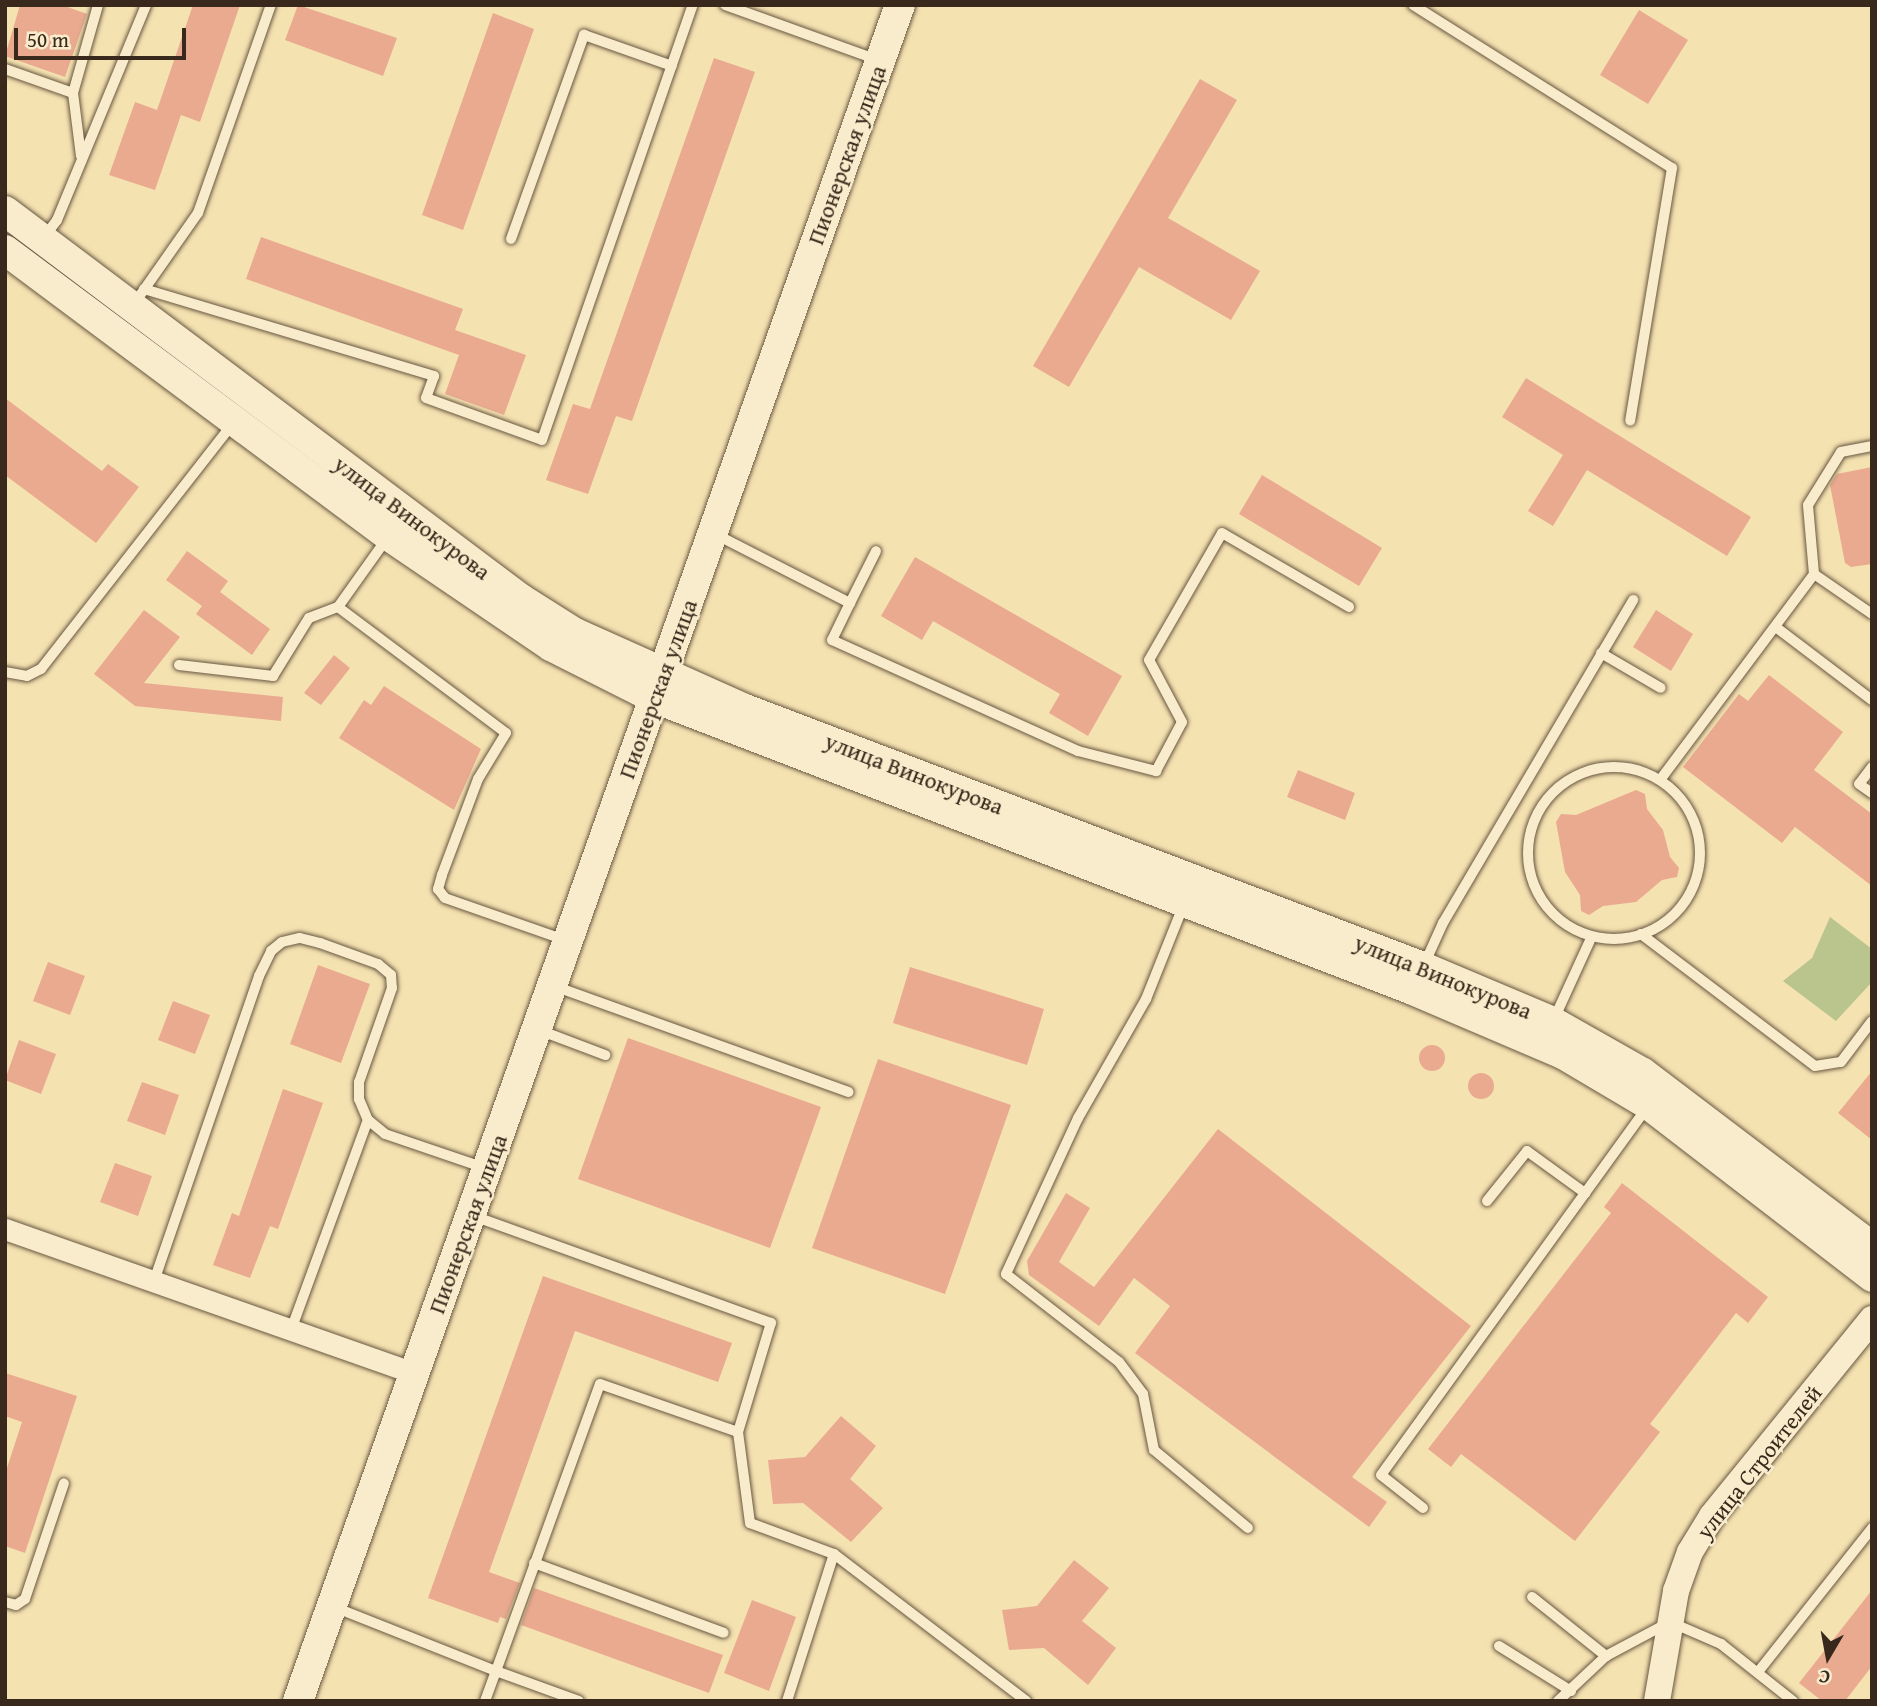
<!DOCTYPE html>
<html>
<head>
<meta charset="utf-8">
<style>
  body { margin:0 }
  #map { position:relative; width:1877px; height:1706px; overflow:hidden; background:#f5e2b1; font-family:"Gentium Book Plus",serif }
  div>[style] { position:absolute }
  [style*='--x'] { left:calc(var(--x)*1px); top:calc(var(--y)*1px); width:calc(var(--w)*1px); rotate:calc(var(--a)*1deg) }
  .green>* { inset:0; background:#bac48d }
  .building>* { inset:0; background:#e9aa90 }
  .round { border-radius:50% }
  .roads { filter:drop-shadow(0 0 2px #685741) drop-shadow(0 0 2px #685741) }
  .service>* { height:10px; margin:-5px; padding:0 5px; transform-origin:5px; border-radius:5px; background:#f8eccc }
  .service>.ring { margin:-5px; padding:0; box-sizing:content-box; background:none; border:10px solid #f8eccc; border-radius:50% }
  .minor>* { height:21px; margin:-10.5px; padding:0 10.5px; transform-origin:10.5px; border-radius:10.5px; background:#f8eccc }
  .tertiary>* { height:26px; margin:-13px; padding:0 13px; transform-origin:13px; border-radius:13px; background:#f8eccc }
  .secondary>* { height:30px; margin:-15px; padding:0 15px; transform-origin:15px; border-radius:15px; background:#f8eccc }
  span { translate:-50% -50%; white-space:nowrap; text-align:center; line-height:1.15; -webkit-text-stroke:5px #f8eccc; paint-order:stroke }
  .street-label { font-size:23px; color:#39291c }
  .frame { position:absolute; inset:0; border:7px solid #39291c; pointer-events:none }
  .north { position:absolute; left:1793px; top:1622px; width:70px; height:70px; -webkit-text-stroke:5px #f8eccc; paint-order:stroke; rotate:190deg; font-size:19px; font-weight:700; line-height:28px; text-align:center; color:#39291c }
  .north::after { content:''; display:block; margin:auto; width:24px; height:32px; background:#39291c; clip-path:polygon(50% 0,100% 100%,50% 72%,0 100%) }
  .scale { position:absolute; left:14px; top:28px; width:172px; height:32px; box-sizing:border-box; border:4px solid #39291c; border-top:0; padding-left:9px; font-size:21px; line-height:24px; white-space:nowrap; color:#39291c; -webkit-text-stroke:5px #f8eccc; paint-order:stroke }
</style>
</head>
<body>
<div id="map">
  <div class="green">
    <div style="clip-path:polygon(1830px 917px,1872px 949px,1872px 982px,1836px 1021px,1783px 981px,1812px 958px)"></div>
  </div>
  <div class="building">
    <div style="clip-path:polygon(20px 5px,62px 5px,87px 14px,65px 77px,5px 56px)"></div>
    <div style="clip-path:polygon(193px 5px,240px 5px,200px 122px,181px 115px,155px 190px,109px 175px,135px 102px,157px 110px)"></div>
    <div style="clip-path:polygon(298px 5px,397px 38px,383px 76px,285px 40px)"></div>
    <div style="clip-path:polygon(1639px 10px,1688px 40px,1648px 104px,1600px 75px)"></div>
    <div style="clip-path:polygon(493px 13px,534px 29px,463px 230px,422px 215px)"></div>
    <div style="clip-path:polygon(714px 58px,755px 72px,632px 421px,616px 416px,588px 494px,546px 480px,573px 404px,590px 409px)"></div>
    <div style="clip-path:polygon(1200px 79px,1237px 100px,1168px 218px,1260px 271px,1231px 320px,1139px 267px,1069px 387px,1033px 366px)"></div>
    <div style="clip-path:polygon(261px 237px,463px 309px,455px 330px,526px 355px,504px 415px,445px 394px,459px 355px,246px 279px)"></div>
    <div style="clip-path:polygon(1526px 378px,1751px 517px,1727px 556px,1587px 470px,1553px 526px,1528px 511px,1563px 455px,1502px 417px)"></div>
    <div style="clip-path:polygon(5px 398px,102px 471px,108px 464px,139px 487px,96px 543px,5px 475px)"></div>
    <div style="clip-path:polygon(1872px 467px,1872px 564px,1851px 567px,1845px 563px,1830px 485px,1837px 474px)"></div>
    <div style="clip-path:polygon(1262px 475px,1382px 548px,1359px 586px,1239px 514px)"></div>
    <div style="clip-path:polygon(187px 551px,228px 581px,220px 592px,270px 629px,252px 655px,196px 614px,202px 606px,166px 580px)"></div>
    <div style="clip-path:polygon(915px 557px,1122px 676px,1088px 736px,1049px 713px,1060px 694px,933px 621px,922px 640px,881px 616px)"></div>
    <div style="clip-path:polygon(144px 610px,180px 637px,144px 683px,283px 697px,281px 721px,135px 706px,94px 674px)"></div>
    <div style="clip-path:polygon(1656px 610px,1693px 634px,1671px 671px,1633px 647px)"></div>
    <div style="clip-path:polygon(334px 655px,350px 668px,321px 705px,304px 693px)"></div>
    <div style="clip-path:polygon(1769px 675px,1843px 732px,1814px 770px,1872px 814px,1872px 886px,1795px 827px,1782px 843px,1683px 767px,1739px 694px,1748px 701px)"></div>
    <div style="clip-path:polygon(384px 686px,481px 749px,454px 810px,339px 738px,364px 700px,371px 705px)"></div>
    <div style="clip-path:polygon(1298px 770px,1355px 793px,1345px 820px,1287px 797px)"></div>
    <div style="clip-path:polygon(1636px 790px,1645px 794px,1647px 809px,1663px 830px,1670px 857px,1679px 868px,1677px 877px,1662px 880px,1636px 902px,1603px 906px,1589px 915px,1581px 911px,1580px 895px,1565px 872px,1556px 822px,1561px 814px,1576px 815px)"></div>
    <div style="clip-path:polygon(48px 962px,85px 976px,70px 1015px,33px 1001px)"></div>
    <div style="clip-path:polygon(318px 965px,370px 984px,341px 1063px,290px 1044px)"></div>
    <div style="clip-path:polygon(910px 967px,1044px 1009px,1027px 1065px,893px 1023px)"></div>
    <div style="clip-path:polygon(173px 1001px,210px 1015px,195px 1054px,158px 1040px)"></div>
    <div style="clip-path:polygon(628px 1038px,821px 1107px,770px 1248px,578px 1179px)"></div>
    <div style="clip-path:polygon(19px 1040px,56px 1054px,41px 1094px,5px 1080px)"></div>
    <div class="round" style="left:1419px;top:1045px;width:26px;height:26px"></div>
    <div style="clip-path:polygon(878px 1059px,1011px 1105px,945px 1294px,812px 1248px)"></div>
    <div style="clip-path:polygon(1872px 1071px,1872px 1140px,1838px 1113px)"></div>
    <div class="round" style="left:1468px;top:1073px;width:26px;height:26px"></div>
    <div style="clip-path:polygon(142px 1082px,179px 1095px,165px 1135px,127px 1121px)"></div>
    <div style="clip-path:polygon(283px 1089px,323px 1103px,278px 1229px,270px 1226px,250px 1278px,213px 1265px,232px 1213px,239px 1216px)"></div>
    <div style="clip-path:polygon(1218px 1129px,1471px 1326px,1352px 1477px,1387px 1502px,1369px 1527px,1135px 1353px,1170px 1306px,1134px 1278px,1099px 1326px,1029px 1275px,1027px 1261px,1066px 1193px,1090px 1208px,1059px 1262px,1094px 1287px)"></div>
    <div style="clip-path:polygon(115px 1163px,152px 1176px,138px 1216px,100px 1202px)"></div>
    <div style="clip-path:polygon(1622px 1183px,1768px 1297px,1748px 1323px,1736px 1313px,1650px 1424px,1660px 1432px,1575px 1541px,1461px 1454px,1451px 1467px,1428px 1449px,1611px 1213px,1604px 1207px)"></div>
    <div style="clip-path:polygon(543px 1276px,732px 1343px,718px 1382px,575px 1331px,489px 1572px,520px 1583px,506px 1619px,500px 1617px,498px 1623px,428px 1598px)"></div>
    <div style="clip-path:polygon(5px 1373px,77px 1396px,25px 1553px,5px 1546px,5px 1474px,22px 1422px,5px 1416px)"></div>
    <div style="clip-path:polygon(841px 1416px,876px 1446px,850px 1479px,883px 1508px,851px 1542px,803px 1503px,773px 1504px,768px 1460px,805px 1457px)"></div>
    <div style="clip-path:polygon(1074px 1560px,1109px 1588px,1082px 1621px,1116px 1648px,1088px 1685px,1044px 1648px,1009px 1650px,1002px 1610px,1037px 1606px)"></div>
    <div style="clip-path:polygon(534px 1588px,723px 1655px,709px 1693px,521px 1625px)"></div>
    <div style="clip-path:polygon(1872px 1590px,1872px 1666px,1845px 1701px,1822px 1701px,1799px 1683px)"></div>
    <div style="clip-path:polygon(752px 1600px,796px 1617px,769px 1691px,724px 1673px)"></div>
  </div>
  <div class="roads">
    <div class="service">
      <div style="--x:725;--y:5;--w:163;--a:19.8"></div>
      <div style="--x:1413;--y:5;--w:306;--a:32.2"></div>
      <div style="--x:1672;--y:168;--w:256;--a:99.4"></div>
      <div style="--x:5;--y:69;--w:72;--a:19.4"></div>
      <div style="--x:81;--y:156;--w:64;--a:-97.2"></div>
      <div style="--x:73;--y:93;--w:91;--a:-74.1"></div>
      <div style="--x:45;--y:236;--w:20;--a:-53"></div>
      <div style="--x:57;--y:220;--w:233;--a:-67.5"></div>
      <div style="--x:511;--y:239;--w:217;--a:-70.3"></div>
      <div style="--x:584;--y:35;--w:93;--a:19.4"></div>
      <div style="--x:144;--y:289;--w:303;--a:16.7"></div>
      <div style="--x:434;--y:376;--w:23;--a:110"></div>
      <div style="--x:426;--y:398;--w:123;--a:19.9"></div>
      <div style="--x:542;--y:440;--w:460;--a:-70.9"></div>
      <div style="--x:141;--y:294;--w:99;--a:-54.9"></div>
      <div style="--x:198;--y:213;--w:220;--a:-70.7"></div>
      <div style="--x:715;--y:534;--w:152;--a:27.1"></div>
      <div style="--x:850;--y:603;--w:41;--a:115.9"></div>
      <div style="--x:832;--y:640;--w:270;--a:24.3"></div>
      <div style="--x:1078;--y:751;--w:81;--a:14.4"></div>
      <div style="--x:1156;--y:771;--w:55;--a:-62"></div>
      <div style="--x:1182;--y:722;--w:70;--a:-118"></div>
      <div style="--x:1149;--y:660;--w:146;--a:-60.1"></div>
      <div style="--x:1222;--y:533;--w:147;--a:30.2"></div>
      <div style="--x:1814;--y:574;--w:70;--a:34.6"></div>
      <div style="--x:850;--y:603;--w:58;--a:-63.4"></div>
      <div style="--x:338;--y:607;--w:210;--a:36.9"></div>
      <div style="--x:506;--y:733;--w:54;--a:121.3"></div>
      <div style="--x:478;--y:779;--w:103;--a:110.6"></div>
      <div style="--x:442;--y:875;--w:15;--a:106"></div>
      <div style="--x:438;--y:889;--w:11;--a:52"></div>
      <div style="--x:445;--y:898;--w:127;--a:19.3"></div>
      <div style="--x:1777;--y:628;--w:119;--a:37.2"></div>
      <div style="--x:1601;--y:653;--w:69;--a:30.3"></div>
      <div style="--x:179;--y:665;--w:95;--a:6.7"></div>
      <div style="--x:273;--y:676;--w:68;--a:-58.2"></div>
      <div style="--x:309;--y:618;--w:31;--a:-21"></div>
      <div style="--x:338;--y:607;--w:86;--a:-54.5"></div>
      <div style="--x:5;--y:672;--w:22;--a:10"></div>
      <div style="--x:27;--y:676;--w:16;--a:-27"></div>
      <div style="--x:41;--y:669;--w:313;--a:-52"></div>
      <div style="--x:1872;--y:767;--w:21;--a:127"></div>
      <div style="--x:1859;--y:784;--w:16;--a:35"></div>
      <div class="ring" style="left:1528px;top:767px;width:162px;height:162px"></div>
      <div style="--x:1660;--y:780;--w:257;--a:-53.2"></div>
      <div style="--x:1814;--y:574;--w:69;--a:-95"></div>
      <div style="--x:1808;--y:505;--w:62;--a:-58.1"></div>
      <div style="--x:1841;--y:452;--w:32;--a:-11"></div>
      <div style="--x:1184;--y:904;--w:102;--a:111.8"></div>
      <div style="--x:1146;--y:999;--w:137;--a:119.7"></div>
      <div style="--x:1078;--y:1118;--w:172;--a:114.8"></div>
      <div style="--x:1006;--y:1274;--w:143;--a:37.9"></div>
      <div style="--x:1119;--y:1362;--w:40;--a:53"></div>
      <div style="--x:1143;--y:1394;--w:57;--a:78.9"></div>
      <div style="--x:1154;--y:1450;--w:122;--a:39.7"></div>
      <div style="--x:1641;--y:934;--w:218;--a:37.2"></div>
      <div style="--x:1815;--y:1066;--w:26;--a:-9"></div>
      <div style="--x:1841;--y:1062;--w:51;--a:-52.9"></div>
      <div style="--x:1424;--y:965;--w:46;--a:-65.7"></div>
      <div style="--x:1443;--y:923;--w:375;--a:-59.5"></div>
      <div style="--x:554;--y:986;--w:313;--a:19.8"></div>
      <div style="--x:1554;--y:1019;--w:91;--a:-65.4"></div>
      <div style="--x:539;--y:1030;--w:71;--a:20.7"></div>
      <div style="--x:1487;--y:1201;--w:64;--a:-51.3"></div>
      <div style="--x:1527;--y:1151;--w:72;--a:35.9"></div>
      <div style="--x:154;--y:1281;--w:323;--a:-71"></div>
      <div style="--x:259;--y:976;--w:28;--a:-64"></div>
      <div style="--x:271;--y:951;--w:14;--a:-39"></div>
      <div style="--x:282;--y:942;--w:18;--a:-13"></div>
      <div style="--x:300;--y:938;--w:21;--a:14"></div>
      <div style="--x:320;--y:943;--w:62;--a:19.9"></div>
      <div style="--x:378;--y:964;--w:17;--a:40"></div>
      <div style="--x:391;--y:975;--w:13;--a:86"></div>
      <div style="--x:392;--y:988;--w:100;--a:109.3"></div>
      <div style="--x:359;--y:1082;--w:17;--a:90"></div>
      <div style="--x:359;--y:1099;--w:23;--a:67"></div>
      <div style="--x:368;--y:1120;--w:22;--a:39"></div>
      <div style="--x:385;--y:1134;--w:106;--a:18.8"></div>
      <div style="--x:291;--y:1330;--w:224;--a:-69.9"></div>
      <div style="--x:738;--y:1432;--w:92;--a:82.5"></div>
      <div style="--x:750;--y:1523;--w:90;--a:20.3"></div>
      <div style="--x:834;--y:1554;--w:242;--a:37.4"></div>
      <div style="--x:1423;--y:1508;--w:53;--a:-141.8"></div>
      <div style="--x:1381;--y:1475;--w:455;--a:-54.1"></div>
      <div style="--x:534;--y:1563;--w:202;--a:20.2"></div>
      <div style="--x:1532;--y:1597;--w:95;--a:38.6"></div>
      <div style="--x:5;--y:1602;--w:11;--a:15"></div>
      <div style="--x:16;--y:1605;--w:11;--a:-34"></div>
      <div style="--x:25;--y:1599;--w:122;--a:-71.4"></div>
      <div style="--x:334;--y:1607;--w:174;--a:21.6"></div>
      <div style="--x:496;--y:1671;--w:305;--a:-70.1"></div>
      <div style="--x:600;--y:1384;--w:146;--a:19.2"></div>
      <div style="--x:738;--y:1432;--w:114;--a:-73.2"></div>
      <div style="--x:771;--y:1323;--w:317;--a:-160.2"></div>
      <div style="--x:1499;--y:1646;--w:85;--a:32"></div>
      <div style="--x:1758;--y:1672;--w:184;--a:-51.6"></div>
      <div style="--x:485;--y:1701;--w:32;--a:-70"></div>
      <div style="--x:496;--y:1671;--w:88;--a:19.9"></div>
      <div style="--x:787;--y:1701;--w:154;--a:-72.3"></div>
      <div style="--x:1558;--y:1701;--w:66;--a:-43.2"></div>
      <div style="--x:1606;--y:1656;--w:72;--a:-28"></div>
      <div style="--x:1670;--y:1622;--w:56;--a:23.3"></div>
      <div style="--x:1721;--y:1644;--w:92;--a:38.4"></div>
    </div>
    <div class="minor">
      <div style="--x:5;--y:1229;--w:435;--a:19.4"></div>
    </div>
    <div class="tertiary">
      <div style="--x:1657;--y:1701;--w:112;--a:-80.2"></div>
      <div style="--x:1676;--y:1591;--w:41;--a:-70.3"></div>
      <div style="--x:1690;--y:1552;--w:42;--a:-58.6"></div>
      <div style="--x:1712;--y:1516;--w:254;--a:-50.9"></div>
    </div>
    <div class="secondary">
      <div style="--x:5;--y:211;--w:646;--a:36.94"></div>
      <div style="--x:521;--y:599;--w:64;--a:32.2"></div>
      <div style="--x:575;--y:633;--w:186;--a:24.1"></div>
      <div style="--x:745;--y:709;--w:725;--a:20.83"></div>
      <div style="--x:1423;--y:967;--w:141;--a:22.9"></div>
      <div style="--x:1553;--y:1022;--w:103;--a:29.5"></div>
      <div style="--x:1643;--y:1073;--w:288;--a:37.2"></div>
      <div style="--x:5;--y:250;--w:479;--a:36.7"></div>
      <div style="--x:389;--y:536;--w:196;--a:34.2"></div>
      <div style="--x:551;--y:646;--w:115;--a:26.8"></div>
      <div style="--x:654;--y:698;--w:813;--a:21.04"></div>
      <div style="--x:1413;--y:990;--w:163;--a:23.1"></div>
      <div style="--x:1563;--y:1054;--w:100;--a:30.7"></div>
      <div style="--x:1649;--y:1105;--w:282;--a:37.6"></div>
      <div style="--x:298;--y:1701;--w:1800;--a:-70.46"></div>
    </div>
  </div>
  <div class="street-label">
    <span style="left:847px;top:155px;rotate:-70deg">Пионерская улица</span>
    <span style="left:412px;top:518px;rotate:37deg">улица Винокурова</span>
    <span style="left:658px;top:689px;rotate:-70deg">Пионерская улица</span>
    <span style="left:914px;top:774px;rotate:21deg">улица Винокурова</span>
    <span style="left:1443px;top:977px;rotate:22deg">улица Винокурова</span>
    <span style="left:468px;top:1224px;rotate:-70deg">Пионерская улица</span>
    <span style="left:1759px;top:1462px;rotate:-52deg">улица Строителей</span>
  </div>
  <div class="frame"></div>
  <div class="north">С</div>
  <div class="scale">50 m</div>
</div>
</body>
</html>
